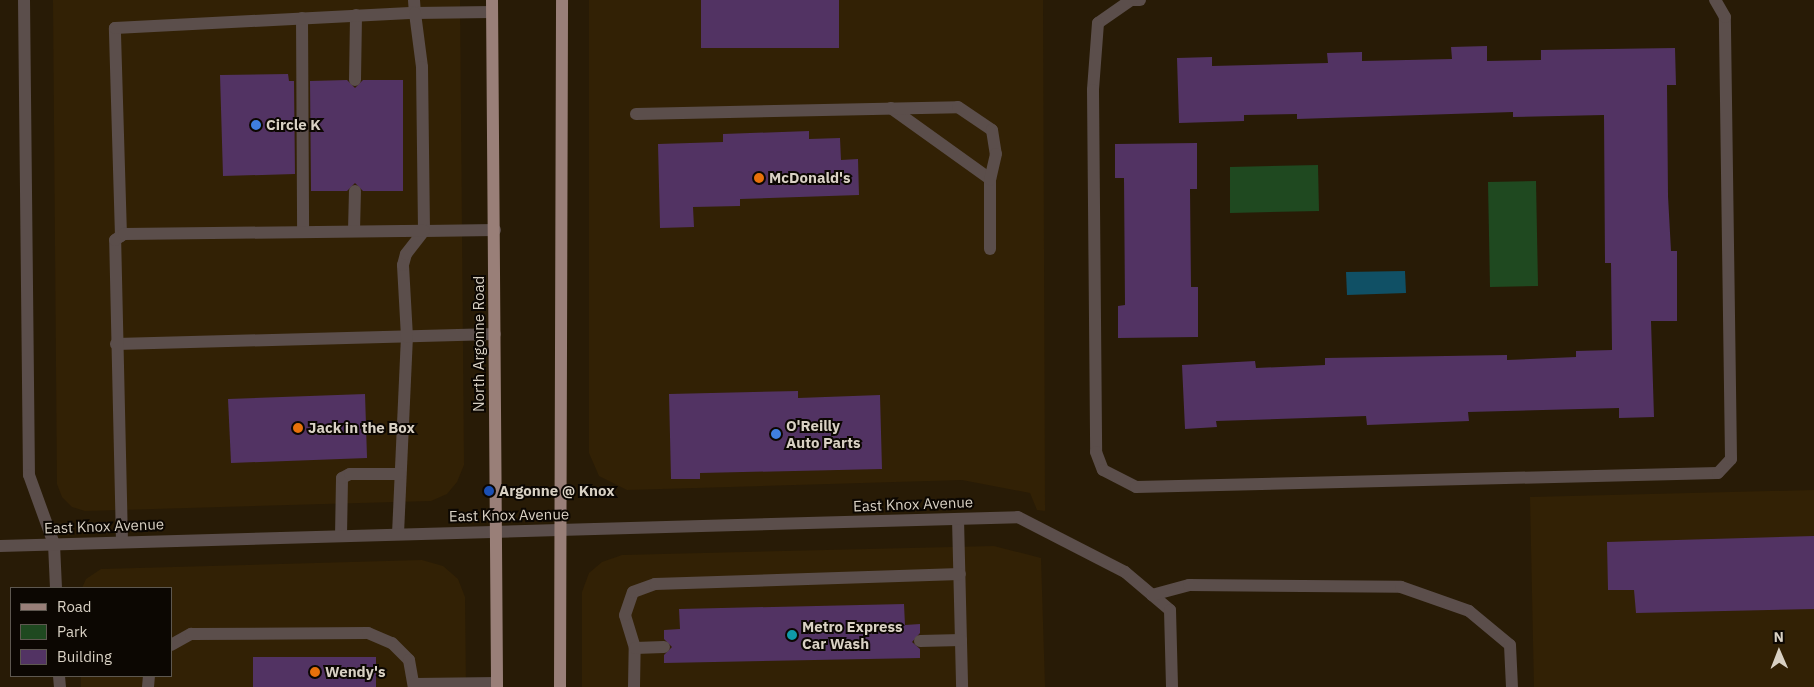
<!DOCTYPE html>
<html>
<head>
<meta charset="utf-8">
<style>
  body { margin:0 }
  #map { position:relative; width:1814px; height:687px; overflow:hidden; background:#281b06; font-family:"IBM Plex Sans",sans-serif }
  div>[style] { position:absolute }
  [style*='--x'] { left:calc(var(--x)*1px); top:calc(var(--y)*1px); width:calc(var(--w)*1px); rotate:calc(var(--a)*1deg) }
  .built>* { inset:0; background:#322105 }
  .green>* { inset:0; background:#1f4920 }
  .water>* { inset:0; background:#105065 }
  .building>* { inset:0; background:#523363 }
  .service>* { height:12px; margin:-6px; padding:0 6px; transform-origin:6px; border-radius:6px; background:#5b4e4b }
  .minor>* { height:12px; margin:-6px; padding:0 6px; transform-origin:6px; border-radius:6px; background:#5b4e4b }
  .tertiary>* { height:12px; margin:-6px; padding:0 6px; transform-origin:6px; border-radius:6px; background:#5b4e4b }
  .primary>* { height:12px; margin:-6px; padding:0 6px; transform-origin:6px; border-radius:6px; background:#997f78 }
  .dots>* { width:14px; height:14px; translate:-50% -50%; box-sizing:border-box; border:2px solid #0c0702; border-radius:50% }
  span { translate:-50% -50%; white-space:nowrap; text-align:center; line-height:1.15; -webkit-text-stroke:4px #0c0702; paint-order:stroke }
  .poi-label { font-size:15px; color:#d9d1c4; font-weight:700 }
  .left { translate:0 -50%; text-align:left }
  .street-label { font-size:15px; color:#d9d1c4 }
  .legend { position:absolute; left:10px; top:587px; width:162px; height:90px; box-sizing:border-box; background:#0c0702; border:1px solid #5e5850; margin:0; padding:6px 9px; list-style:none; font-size:15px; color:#d9d1c4 }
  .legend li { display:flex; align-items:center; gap:10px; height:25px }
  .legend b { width:25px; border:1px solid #5e5850 }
  .north { position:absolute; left:1754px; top:627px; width:50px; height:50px; -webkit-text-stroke:4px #0c0702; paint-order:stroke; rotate:359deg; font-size:14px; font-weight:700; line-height:20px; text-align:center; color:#d9d1c4 }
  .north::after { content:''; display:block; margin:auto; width:18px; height:22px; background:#d9d1c4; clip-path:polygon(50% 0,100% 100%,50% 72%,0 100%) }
</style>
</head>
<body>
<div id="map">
  <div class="built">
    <div style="clip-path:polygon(53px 0,460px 0,464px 465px,457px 482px,447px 494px,431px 501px,85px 511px,72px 507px,62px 497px,57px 484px)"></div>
    <div style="clip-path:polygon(589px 0,1043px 0,1045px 511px,1037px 510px,1030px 493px,962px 480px,627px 490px,599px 476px,589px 453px)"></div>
    <div style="clip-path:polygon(1814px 490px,1814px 687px,1534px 687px,1530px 497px)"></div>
    <div style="clip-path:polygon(994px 546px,1041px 558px,1045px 687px,582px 687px,582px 592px,589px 573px,602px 562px,622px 555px)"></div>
    <div style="clip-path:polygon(422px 560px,443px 566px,458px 579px,465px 597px,466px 687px,81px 687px,81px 676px,171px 676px,171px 588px,82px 588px,86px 579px,101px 569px)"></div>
  </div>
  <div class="green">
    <div style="clip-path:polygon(1318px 165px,1319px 211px,1230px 213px,1230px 167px)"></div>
    <div style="clip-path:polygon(1536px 181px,1538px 286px,1490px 287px,1488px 182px)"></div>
  </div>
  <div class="water">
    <div style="clip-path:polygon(1405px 271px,1406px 293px,1347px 295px,1346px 272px)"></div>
  </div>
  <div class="building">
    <div style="clip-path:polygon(701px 0,839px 0,839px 48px,701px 48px)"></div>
    <div style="clip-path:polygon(1487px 46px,1487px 61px,1541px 60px,1541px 50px,1675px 48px,1676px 85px,1667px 85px,1668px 196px,1671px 251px,1677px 251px,1677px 321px,1651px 321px,1654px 417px,1619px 418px,1619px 408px,1468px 412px,1469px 421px,1367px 425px,1366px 416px,1216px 421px,1217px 427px,1185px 429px,1182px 365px,1255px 361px,1256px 368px,1325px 365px,1325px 358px,1507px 355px,1507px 360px,1576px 357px,1576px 351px,1612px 350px,1611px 263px,1605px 263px,1604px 115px,1513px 117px,1513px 112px,1297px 119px,1297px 114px,1244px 115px,1244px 121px,1179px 123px,1177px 58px,1212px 57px,1212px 66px,1328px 63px,1327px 53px,1362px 52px,1362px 61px,1452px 59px,1451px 47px)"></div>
    <div style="clip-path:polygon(288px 74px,289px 81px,294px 81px,295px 174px,223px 176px,220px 75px)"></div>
    <div style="clip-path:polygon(347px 80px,355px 88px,363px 80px,403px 80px,403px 191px,363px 191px,355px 183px,347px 191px,311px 191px,310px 81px)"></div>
    <div style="clip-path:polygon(809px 131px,809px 139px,840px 138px,841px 160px,858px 159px,859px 195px,740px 199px,740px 206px,693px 207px,694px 227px,660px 228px,658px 144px,723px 142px,723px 134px)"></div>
    <div style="clip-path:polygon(1197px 143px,1197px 189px,1190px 189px,1191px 287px,1198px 287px,1198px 337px,1118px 338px,1118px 306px,1125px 305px,1124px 178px,1115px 178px,1115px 144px)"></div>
    <div style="clip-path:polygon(798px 391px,798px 398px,880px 395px,882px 469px,700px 473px,700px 479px,671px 479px,669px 394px)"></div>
    <div style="clip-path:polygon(365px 394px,367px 458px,231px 463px,228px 399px)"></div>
    <div style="clip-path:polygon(1814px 536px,1814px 609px,1636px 613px,1634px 590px,1608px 590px,1607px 542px)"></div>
    <div style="clip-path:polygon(904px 604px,905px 625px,920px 624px,920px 633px,912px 642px,920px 649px,920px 658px,664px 663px,664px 655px,672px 647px,664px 639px,664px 630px,680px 629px,679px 609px)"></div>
    <div style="clip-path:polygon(253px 657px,376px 657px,376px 687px,253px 687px)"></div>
  </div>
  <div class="service">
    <div style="--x:414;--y:0;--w:13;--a:86"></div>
    <div style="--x:415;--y:13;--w:77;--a:-0.7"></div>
    <div style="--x:1140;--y:0;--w:9;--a:180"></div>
    <div style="--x:1131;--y:0;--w:40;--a:145.1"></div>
    <div style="--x:1098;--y:23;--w:67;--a:94.3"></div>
    <div style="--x:1093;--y:90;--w:362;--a:89.5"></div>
    <div style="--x:1096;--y:452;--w:19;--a:69"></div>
    <div style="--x:1103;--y:470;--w:37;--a:27"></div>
    <div style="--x:1136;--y:487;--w:582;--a:-1.38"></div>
    <div style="--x:1718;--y:473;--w:19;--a:-47"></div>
    <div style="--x:1731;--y:459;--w:442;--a:-90.8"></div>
    <div style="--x:1725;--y:17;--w:20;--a:-120"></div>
    <div style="--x:302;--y:18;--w:214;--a:89.7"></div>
    <div style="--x:355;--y:80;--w:65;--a:-89.1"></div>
    <div style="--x:891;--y:108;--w:122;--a:35.6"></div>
    <div style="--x:990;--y:179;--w:70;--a:90"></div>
    <div style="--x:636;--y:114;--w:322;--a:-1.2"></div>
    <div style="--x:958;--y:107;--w:41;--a:34.1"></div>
    <div style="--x:992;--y:130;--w:24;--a:81"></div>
    <div style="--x:996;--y:154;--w:26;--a:103"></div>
    <div style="--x:354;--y:231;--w:40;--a:-88.6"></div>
    <div style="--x:121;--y:236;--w:208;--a:-91.7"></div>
    <div style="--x:115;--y:28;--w:300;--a:-2.9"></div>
    <div style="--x:415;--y:13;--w:54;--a:82.6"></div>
    <div style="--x:422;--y:67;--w:164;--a:89.3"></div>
    <div style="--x:424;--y:231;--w:71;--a:-0.8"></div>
    <div style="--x:116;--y:344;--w:379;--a:-1.5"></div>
    <div style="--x:1018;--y:517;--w:120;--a:27.2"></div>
    <div style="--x:1125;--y:572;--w:59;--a:40.2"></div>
    <div style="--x:1170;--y:610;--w:77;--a:88.5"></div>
    <div style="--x:958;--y:519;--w:168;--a:88.6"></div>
    <div style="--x:398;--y:534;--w:197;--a:-87.4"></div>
    <div style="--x:407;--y:337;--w:72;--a:-93.2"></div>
    <div style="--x:403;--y:265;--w:11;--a:-75"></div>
    <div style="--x:406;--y:254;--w:29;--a:-52"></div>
    <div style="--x:341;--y:536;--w:58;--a:-89"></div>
    <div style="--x:342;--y:478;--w:9;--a:-27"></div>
    <div style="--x:350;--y:474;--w:50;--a:0"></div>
    <div style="--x:122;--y:542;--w:302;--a:-91.3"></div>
    <div style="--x:115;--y:240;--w:11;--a:-34"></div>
    <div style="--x:124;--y:234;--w:300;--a:-0.6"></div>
    <div style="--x:1152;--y:595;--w:38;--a:-15"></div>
    <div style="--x:1189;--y:585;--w:212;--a:0.5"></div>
    <div style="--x:1401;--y:587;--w:72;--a:19.4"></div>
    <div style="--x:1469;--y:611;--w:53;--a:39.7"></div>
    <div style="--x:1510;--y:645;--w:42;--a:87.3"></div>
    <div style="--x:920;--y:641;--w:41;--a:-1.4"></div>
    <div style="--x:171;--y:645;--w:23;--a:-29"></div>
    <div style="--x:191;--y:634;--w:177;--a:-0.3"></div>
    <div style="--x:368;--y:633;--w:26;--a:23"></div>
    <div style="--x:392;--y:643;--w:24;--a:45"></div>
    <div style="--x:409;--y:660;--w:27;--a:80"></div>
    <div style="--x:635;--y:648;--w:34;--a:-107"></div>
    <div style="--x:625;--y:615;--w:24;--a:-71"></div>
    <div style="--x:633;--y:592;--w:23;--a:-20"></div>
    <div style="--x:655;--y:584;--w:305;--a:-1.9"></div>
    <div style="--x:415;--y:684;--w:82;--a:-0.7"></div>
    <div style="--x:148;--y:687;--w:11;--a:-85"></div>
    <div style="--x:634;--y:687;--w:39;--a:-89"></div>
    <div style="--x:635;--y:648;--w:29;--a:-2"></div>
  </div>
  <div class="minor">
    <div style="--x:24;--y:0;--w:475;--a:89.4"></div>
    <div style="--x:29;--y:475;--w:73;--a:70.1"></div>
    <div style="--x:54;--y:544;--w:44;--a:87.4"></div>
    <div style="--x:559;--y:530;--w:459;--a:-1.6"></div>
    <div style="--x:59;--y:676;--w:11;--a:85"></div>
  </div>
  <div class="tertiary">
    <div style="--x:0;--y:546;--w:559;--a:-1.64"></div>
  </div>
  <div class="primary">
    <div style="--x:492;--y:0;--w:687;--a:89.58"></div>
    <div style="--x:560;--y:687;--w:687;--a:-89.83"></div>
  </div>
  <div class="dots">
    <div style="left:256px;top:125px;background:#3f7fe0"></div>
    <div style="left:759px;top:178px;background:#e8710a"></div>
    <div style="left:298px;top:428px;background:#e8710a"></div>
    <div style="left:776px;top:434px;background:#3f7fe0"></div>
    <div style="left:489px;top:491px;background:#1a4fb4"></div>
    <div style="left:792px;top:635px;background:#0f9aa8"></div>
    <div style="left:315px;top:672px;background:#e8710a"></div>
  </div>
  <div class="poi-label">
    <span class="left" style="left:266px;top:125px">Circle K</span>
    <span class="left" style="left:769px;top:178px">McDonald's</span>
    <span class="left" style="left:786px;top:434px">O'Reilly<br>Auto Parts</span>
    <span class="left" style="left:308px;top:428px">Jack in the Box</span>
    <span class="left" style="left:499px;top:491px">Argonne @ Knox</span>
    <span class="left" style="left:802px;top:635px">Metro Express<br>Car Wash</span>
    <span class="left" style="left:325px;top:672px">Wendy's</span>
  </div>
  <div class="street-label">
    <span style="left:479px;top:344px;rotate:-90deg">North Argonne Road</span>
    <span style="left:913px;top:504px;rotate:-2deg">East Knox Avenue</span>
    <span style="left:509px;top:515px;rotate:-1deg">East Knox Avenue</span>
    <span style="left:104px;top:526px;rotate:-2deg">East Knox Avenue</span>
  </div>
  <ul class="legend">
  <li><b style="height:6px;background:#997f78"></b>Road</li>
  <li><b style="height:14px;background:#1f4920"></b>Park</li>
  <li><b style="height:14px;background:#523363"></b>Building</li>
  </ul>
  <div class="north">N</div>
</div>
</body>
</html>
